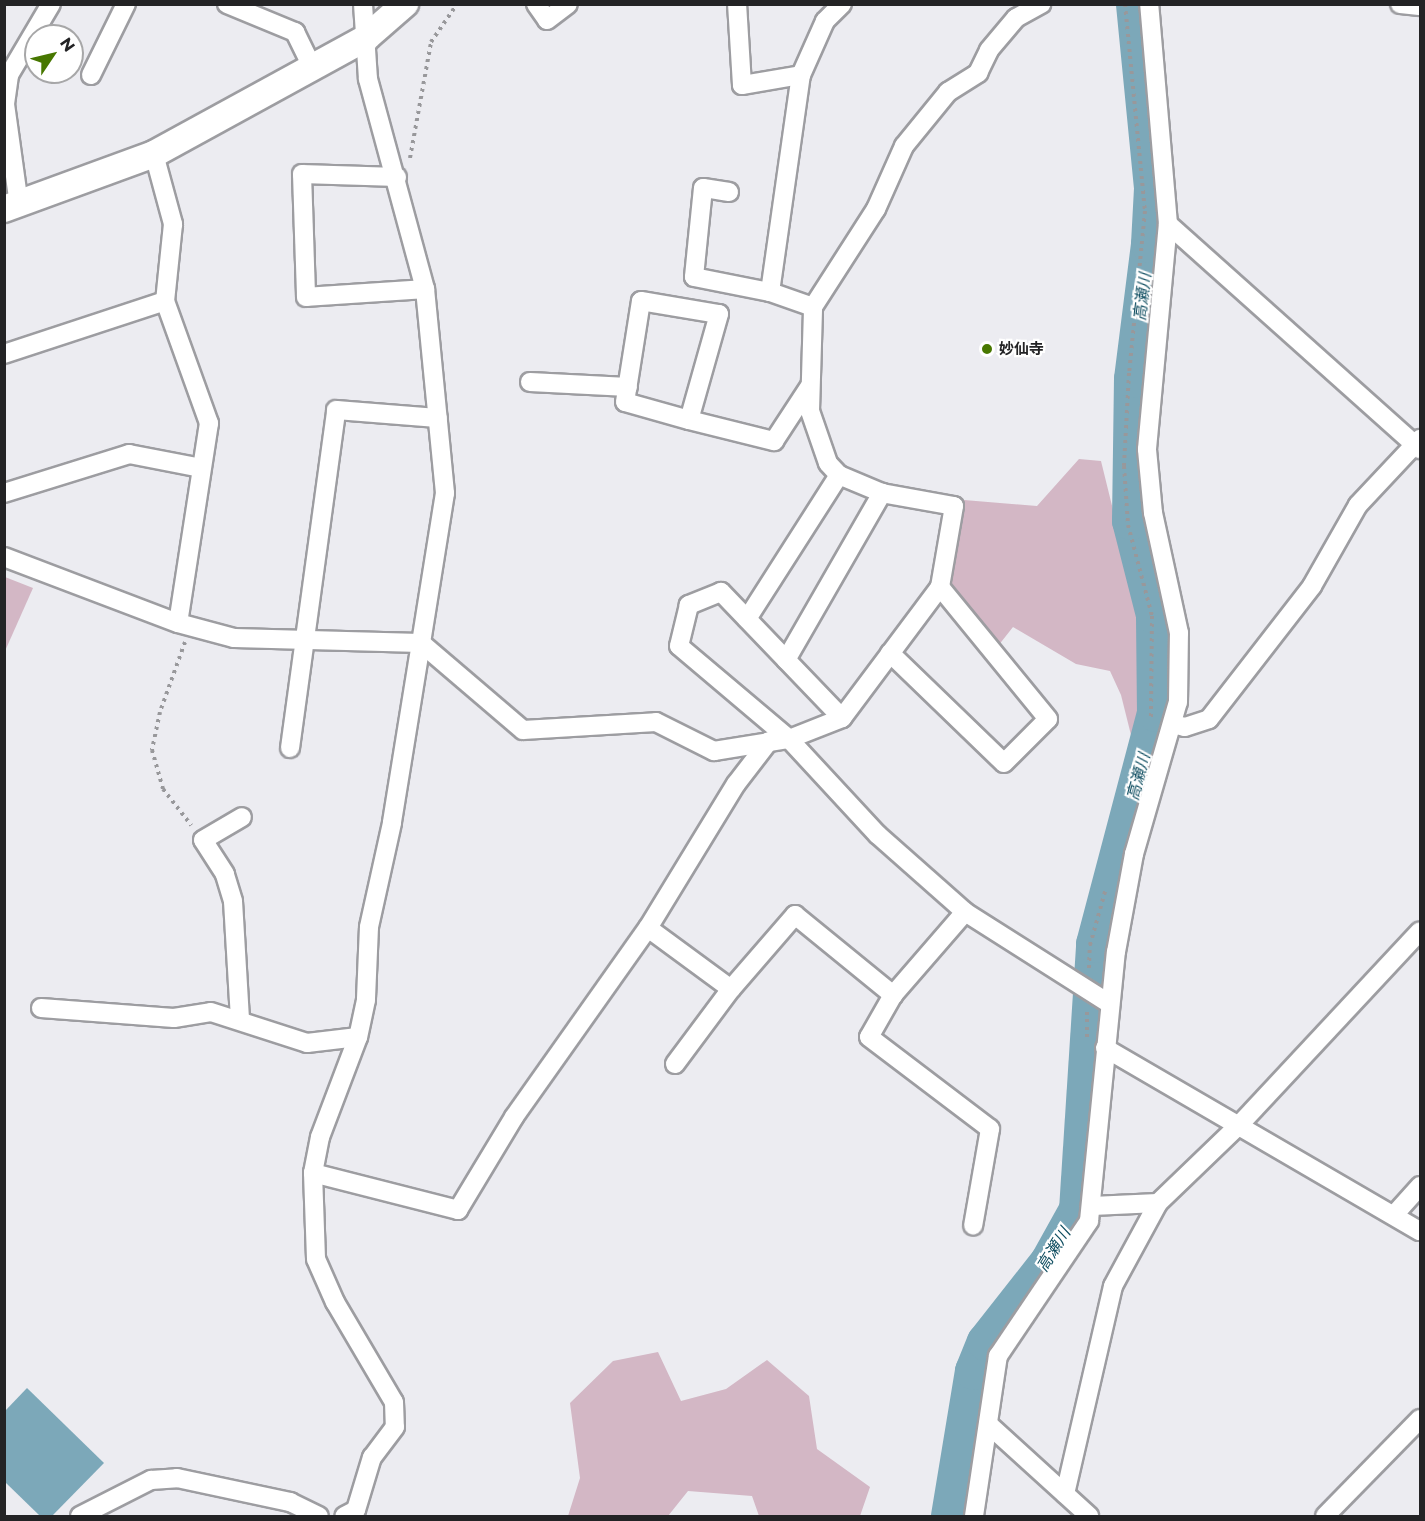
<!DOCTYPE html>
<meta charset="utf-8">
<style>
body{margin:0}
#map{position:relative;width:1425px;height:1521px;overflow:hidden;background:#ececf1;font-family:Montserrat,"Noto Sans JP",sans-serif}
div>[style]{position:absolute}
.green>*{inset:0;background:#d3b7c5}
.water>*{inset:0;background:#7ca8b9}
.river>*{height:38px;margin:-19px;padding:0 19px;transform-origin:19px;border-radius:19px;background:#7ca8b9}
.path>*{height:4px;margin-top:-2px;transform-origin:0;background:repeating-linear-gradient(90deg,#98989b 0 3px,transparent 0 7.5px)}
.roads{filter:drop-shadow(2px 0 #9d9da1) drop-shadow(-2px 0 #9d9da1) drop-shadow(0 2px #9d9da1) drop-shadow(0 -2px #9d9da1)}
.street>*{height:18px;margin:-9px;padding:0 9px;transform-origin:9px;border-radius:9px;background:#fff}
.secondary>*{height:26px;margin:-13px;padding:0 13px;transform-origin:13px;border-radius:13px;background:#fff}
.dots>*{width:16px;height:16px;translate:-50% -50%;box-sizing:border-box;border:3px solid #fff;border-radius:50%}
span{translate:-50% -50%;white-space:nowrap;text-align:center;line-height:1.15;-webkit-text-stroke:4.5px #fff;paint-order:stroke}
.poi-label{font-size:15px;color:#232325;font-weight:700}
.left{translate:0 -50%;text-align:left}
.water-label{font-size:16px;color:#0d4c5f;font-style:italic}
.frame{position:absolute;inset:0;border:6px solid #232325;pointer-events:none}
.north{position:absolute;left:24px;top:24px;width:60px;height:60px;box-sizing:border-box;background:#fff;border:2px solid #a7a7a8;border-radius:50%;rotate:55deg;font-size:16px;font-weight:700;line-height:24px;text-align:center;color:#232325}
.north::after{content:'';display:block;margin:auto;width:21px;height:27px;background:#477700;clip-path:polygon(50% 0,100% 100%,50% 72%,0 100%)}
</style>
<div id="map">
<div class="green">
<div style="clip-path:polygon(1079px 459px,1101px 461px,1117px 526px,1128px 525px,1152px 616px,1153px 712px,1148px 738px,1132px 739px,1121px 695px,1110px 671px,1076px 664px,1013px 627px,998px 646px,948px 583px,964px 500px,1037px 506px)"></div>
<div style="clip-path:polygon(5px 577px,33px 588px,5px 651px)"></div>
<div style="clip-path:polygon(658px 1352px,681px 1401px,726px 1389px,767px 1360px,809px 1396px,817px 1449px,870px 1487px,860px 1516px,759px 1516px,752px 1496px,688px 1491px,668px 1516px,568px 1516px,580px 1478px,570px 1403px,613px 1361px)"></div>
</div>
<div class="water">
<div style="clip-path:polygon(27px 1388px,104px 1463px,52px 1516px,40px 1516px,5px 1482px,5px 1411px)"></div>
</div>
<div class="river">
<div style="left:950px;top:1516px;width:147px;rotate:-80.6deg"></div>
<div style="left:974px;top:1371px;width:31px;rotate:-68deg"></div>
<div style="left:986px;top:1342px;width:102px;rotate:-51.8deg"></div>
<div style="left:1049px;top:1262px;width:60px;rotate:-60.9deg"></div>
<div style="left:1078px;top:1210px;width:267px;rotate:-86.3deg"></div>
<div style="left:1095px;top:944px;width:239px;rotate:-75.2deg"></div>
<div style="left:1156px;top:713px;width:98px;rotate:-90.6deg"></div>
<div style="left:1155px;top:615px;width:97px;rotate:-104.3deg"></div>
<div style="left:1131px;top:521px;width:142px;rotate:-89.2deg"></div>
<div style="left:1133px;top:379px;width:136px;rotate:-82.8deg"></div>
<div style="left:1150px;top:244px;width:56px;rotate:-86.9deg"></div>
<div style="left:1153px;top:188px;width:185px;rotate:-95.6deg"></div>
</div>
<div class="path">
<div style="left:1125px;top:4px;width:208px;rotate:84.5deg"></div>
<div style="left:1145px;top:211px;width:163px;rotate:95.6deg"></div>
<div style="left:1129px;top:373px;width:93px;rotate:93.1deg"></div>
<div style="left:1124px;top:466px;width:59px;rotate:86.1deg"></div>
<div style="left:1128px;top:525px;width:94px;rotate:75.2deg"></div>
<div style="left:1152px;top:616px;width:103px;rotate:90.6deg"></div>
<div style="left:410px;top:158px;width:118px;rotate:-79.7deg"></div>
<div style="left:431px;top:42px;width:46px;rotate:-55.6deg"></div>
<div style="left:185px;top:642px;width:74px;rotate:109.7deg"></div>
<div style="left:160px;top:712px;width:39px;rotate:102deg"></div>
<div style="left:152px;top:750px;width:41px;rotate:74.2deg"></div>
<div style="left:163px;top:789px;width:46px;rotate:52.1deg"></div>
<div style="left:1089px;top:968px;width:23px;rotate:-88deg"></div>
<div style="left:1090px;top:945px;width:59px;rotate:-74.3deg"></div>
<div style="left:1087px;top:1012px;width:30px;rotate:90deg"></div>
</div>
<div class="roads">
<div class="street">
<div style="left:227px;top:4px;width:74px;rotate:22.4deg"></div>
<div style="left:295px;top:32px;width:39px;rotate:64deg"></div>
<div style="left:363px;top:4px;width:75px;rotate:86.2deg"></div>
<div style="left:368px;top:79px;width:218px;rotate:74.8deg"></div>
<div style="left:425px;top:289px;width:205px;rotate:84.4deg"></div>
<div style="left:445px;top:493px;width:152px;rotate:99.1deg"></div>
<div style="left:421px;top:643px;width:134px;rotate:40.5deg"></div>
<div style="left:523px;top:730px;width:133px;rotate:-3.4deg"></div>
<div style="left:656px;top:722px;width:65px;rotate:26.6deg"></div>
<div style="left:714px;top:751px;width:76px;rotate:-9.1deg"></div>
<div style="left:789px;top:739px;width:57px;rotate:-21.6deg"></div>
<div style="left:842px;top:718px;width:164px;rotate:-53.2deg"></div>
<div style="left:940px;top:587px;width:82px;rotate:-80.2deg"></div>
<div style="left:954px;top:506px;width:73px;rotate:-169.8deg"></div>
<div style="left:882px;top:493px;width:47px;rotate:-157.3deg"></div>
<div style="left:839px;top:475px;width:16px;rotate:-133deg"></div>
<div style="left:828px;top:463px;width:55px;rotate:-109.1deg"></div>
<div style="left:810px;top:411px;width:104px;rotate:-88.3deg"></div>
<div style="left:813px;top:307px;width:46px;rotate:-160.8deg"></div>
<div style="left:770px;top:292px;width:219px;rotate:-81.9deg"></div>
<div style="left:801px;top:75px;width:60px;rotate:170.4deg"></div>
<div style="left:742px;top:85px;width:81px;rotate:-93.5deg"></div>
<div style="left:536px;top:4px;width:19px;rotate:55deg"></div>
<div style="left:547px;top:20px;width:26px;rotate:-37deg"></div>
<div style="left:1400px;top:4px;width:20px;rotate:6deg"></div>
<div style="left:91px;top:75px;width:79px;rotate:-63.8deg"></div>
<div style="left:801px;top:75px;width:59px;rotate:-66deg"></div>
<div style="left:825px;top:21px;width:24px;rotate:-45deg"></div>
<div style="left:154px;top:154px;width:73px;rotate:74.8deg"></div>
<div style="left:173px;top:224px;width:77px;rotate:95.9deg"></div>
<div style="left:165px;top:301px;width:130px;rotate:70.2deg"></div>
<div style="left:209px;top:423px;width:202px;rotate:98.8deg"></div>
<div style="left:397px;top:177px;width:95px;rotate:-178.2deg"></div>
<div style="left:302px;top:174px;width:123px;rotate:88.1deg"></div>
<div style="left:306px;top:297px;width:119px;rotate:-3.8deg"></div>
<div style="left:729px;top:192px;width:26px;rotate:-171deg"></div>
<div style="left:703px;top:188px;width:89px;rotate:95.8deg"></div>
<div style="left:694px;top:277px;width:77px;rotate:11.2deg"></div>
<div style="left:19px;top:205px;width:102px;rotate:-97.9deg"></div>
<div style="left:5px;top:104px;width:29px;rotate:-82deg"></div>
<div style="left:9px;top:75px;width:82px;rotate:-59.4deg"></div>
<div style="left:1168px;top:224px;width:338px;rotate:41.8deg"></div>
<div style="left:813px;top:307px;width:117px;rotate:-57.3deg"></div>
<div style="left:876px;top:209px;width:69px;rotate:-66deg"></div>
<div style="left:904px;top:146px;width:70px;rotate:-50.8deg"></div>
<div style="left:948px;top:92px;width:36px;rotate:-32deg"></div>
<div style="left:978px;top:73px;width:25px;rotate:-64deg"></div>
<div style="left:989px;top:50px;width:42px;rotate:-49.8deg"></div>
<div style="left:1016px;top:18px;width:29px;rotate:-29deg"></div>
<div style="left:4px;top:354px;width:169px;rotate:-18.2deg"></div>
<div style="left:530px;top:382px;width:98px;rotate:2.9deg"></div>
<div style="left:689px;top:420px;width:66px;rotate:-164.3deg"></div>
<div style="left:625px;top:402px;width:102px;rotate:-81deg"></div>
<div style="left:641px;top:301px;width:79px;rotate:9.5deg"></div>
<div style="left:719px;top:314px;width:110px;rotate:105.8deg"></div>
<div style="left:689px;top:420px;width:88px;rotate:13.9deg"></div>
<div style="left:774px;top:441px;width:66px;rotate:-56.8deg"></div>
<div style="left:4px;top:493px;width:131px;rotate:-17.3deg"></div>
<div style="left:129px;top:454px;width:73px;rotate:11deg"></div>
<div style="left:4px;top:557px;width:186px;rotate:20.8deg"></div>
<div style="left:178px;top:623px;width:58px;rotate:15deg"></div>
<div style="left:234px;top:638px;width:187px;rotate:1.5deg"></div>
<div style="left:421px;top:643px;width:182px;rotate:99.2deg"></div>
<div style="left:392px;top:823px;width:107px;rotate:102.5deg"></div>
<div style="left:369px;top:927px;width:73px;rotate:92.4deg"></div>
<div style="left:366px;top:1000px;width:38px;rotate:102deg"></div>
<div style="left:358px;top:1037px;width:107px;rotate:110.8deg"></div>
<div style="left:320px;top:1137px;width:37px;rotate:101deg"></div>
<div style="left:313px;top:1173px;width:86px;rotate:88deg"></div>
<div style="left:316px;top:1259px;width:47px;rotate:66.2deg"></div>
<div style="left:335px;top:1302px;width:116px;rotate:59.5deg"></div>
<div style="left:394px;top:1402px;width:25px;rotate:88deg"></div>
<div style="left:395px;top:1427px;width:38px;rotate:127deg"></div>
<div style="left:372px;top:1457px;width:55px;rotate:106.8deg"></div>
<div style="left:356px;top:1510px;width:13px;rotate:153deg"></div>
<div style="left:747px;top:619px;width:171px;rotate:-57.4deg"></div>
<div style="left:890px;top:653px;width:158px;rotate:44deg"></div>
<div style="left:1004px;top:763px;width:62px;rotate:-45deg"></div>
<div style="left:1048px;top:719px;width:171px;rotate:-129.3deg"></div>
<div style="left:786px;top:660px;width:193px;rotate:-60.1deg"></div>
<div style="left:842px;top:718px;width:175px;rotate:-133.8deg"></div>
<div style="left:721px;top:592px;width:35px;rotate:158deg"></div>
<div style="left:689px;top:605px;width:42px;rotate:103.7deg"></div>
<div style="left:679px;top:646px;width:144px;rotate:40.2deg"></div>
<div style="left:789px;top:739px;width:131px;rotate:47.2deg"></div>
<div style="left:878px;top:835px;width:116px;rotate:41.5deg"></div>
<div style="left:965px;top:912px;width:172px;rotate:32.4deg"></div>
<div style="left:1173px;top:724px;width:12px;rotate:14deg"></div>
<div style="left:1185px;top:727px;width:25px;rotate:-18deg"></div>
<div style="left:1209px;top:719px;width:168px;rotate:-52.2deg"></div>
<div style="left:1312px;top:586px;width:93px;rotate:-60.4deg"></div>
<div style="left:1358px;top:505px;width:91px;rotate:-46.8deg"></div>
<div style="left:290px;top:748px;width:341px;rotate:-82.2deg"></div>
<div style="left:336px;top:410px;width:102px;rotate:4.5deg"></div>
<div style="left:965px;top:912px;width:110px;rotate:130.9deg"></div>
<div style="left:893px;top:995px;width:48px;rotate:119.7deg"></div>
<div style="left:869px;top:1037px;width:152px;rotate:37.2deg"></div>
<div style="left:990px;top:1129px;width:98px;rotate:99.9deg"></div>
<div style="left:648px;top:928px;width:103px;rotate:36.3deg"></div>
<div style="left:41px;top:1008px;width:133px;rotate:4.3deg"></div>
<div style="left:174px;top:1018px;width:37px;rotate:-9deg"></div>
<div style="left:211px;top:1012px;width:101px;rotate:17.9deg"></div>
<div style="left:307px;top:1043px;width:51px;rotate:-6.7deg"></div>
<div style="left:240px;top:1019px;width:118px;rotate:-93.4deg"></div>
<div style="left:233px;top:901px;width:28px;rotate:-107deg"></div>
<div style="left:225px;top:874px;width:40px;rotate:-122.9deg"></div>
<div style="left:203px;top:840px;width:45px;rotate:-30.5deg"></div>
<div style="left:1105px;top:1048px;width:364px;rotate:30.2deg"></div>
<div style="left:675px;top:1064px;width:94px;rotate:-53.3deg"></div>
<div style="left:731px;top:989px;width:98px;rotate:-49.1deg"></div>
<div style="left:795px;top:915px;width:127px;rotate:39.2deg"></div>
<div style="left:313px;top:1173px;width:150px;rotate:14.3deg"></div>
<div style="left:458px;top:1210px;width:109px;rotate:-58.9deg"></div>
<div style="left:514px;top:1117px;width:232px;rotate:-54.7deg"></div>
<div style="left:648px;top:928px;width:169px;rotate:-58.6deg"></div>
<div style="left:736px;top:784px;width:54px;rotate:-52.5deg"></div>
<div style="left:1092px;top:1206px;width:66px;rotate:-2.6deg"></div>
<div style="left:1394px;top:1215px;width:39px;rotate:-48deg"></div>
<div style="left:988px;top:1424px;width:137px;rotate:42.3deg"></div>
<div style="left:1065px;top:1494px;width:213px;rotate:-77deg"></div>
<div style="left:1113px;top:1286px;width:94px;rotate:-61.5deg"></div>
<div style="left:1158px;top:1203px;width:115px;rotate:-43.9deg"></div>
<div style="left:1241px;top:1123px;width:262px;rotate:-47deg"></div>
<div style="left:80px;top:1516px;width:80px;rotate:-26.9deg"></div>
<div style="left:151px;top:1480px;width:26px;rotate:-4deg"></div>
<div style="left:177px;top:1478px;width:116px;rotate:12deg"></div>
<div style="left:290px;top:1502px;width:32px;rotate:26deg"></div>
<div style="left:974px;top:1516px;width:162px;rotate:-81.5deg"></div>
<div style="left:998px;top:1356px;width:163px;rotate:-56deg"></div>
<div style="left:1089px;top:1221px;width:270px;rotate:-84.3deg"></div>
<div style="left:1116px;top:952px;width:100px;rotate:-79.6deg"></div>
<div style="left:1134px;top:854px;width:158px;rotate:-73.9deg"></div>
<div style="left:1178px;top:702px;width:69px;rotate:-89.2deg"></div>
<div style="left:1179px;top:633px;width:123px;rotate:-102.2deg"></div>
<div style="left:1153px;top:513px;width:64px;rotate:-95.4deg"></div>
<div style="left:1147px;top:449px;width:226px;rotate:-84.7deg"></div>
<div style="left:1168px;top:224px;width:221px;rotate:-94.9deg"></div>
<div style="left:1325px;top:1516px;width:136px;rotate:-45.6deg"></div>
</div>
<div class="secondary">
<div style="left:4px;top:209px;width:160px;rotate:-20.1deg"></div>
<div style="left:154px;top:154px;width:242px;rotate:-28.7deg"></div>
<div style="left:366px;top:38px;width:52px;rotate:-41.1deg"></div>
</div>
</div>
<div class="dots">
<div style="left:987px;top:349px;background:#477700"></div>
</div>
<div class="poi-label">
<span class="left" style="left:999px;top:349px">妙仙寺</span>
</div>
<div class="water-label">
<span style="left:1143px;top:297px;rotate:-83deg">高瀬川</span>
<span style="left:1139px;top:777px;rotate:-75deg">高瀬川</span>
<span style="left:1054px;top:1250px;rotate:-58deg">高瀬川</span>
</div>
<div class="frame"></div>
<div class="north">N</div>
</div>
